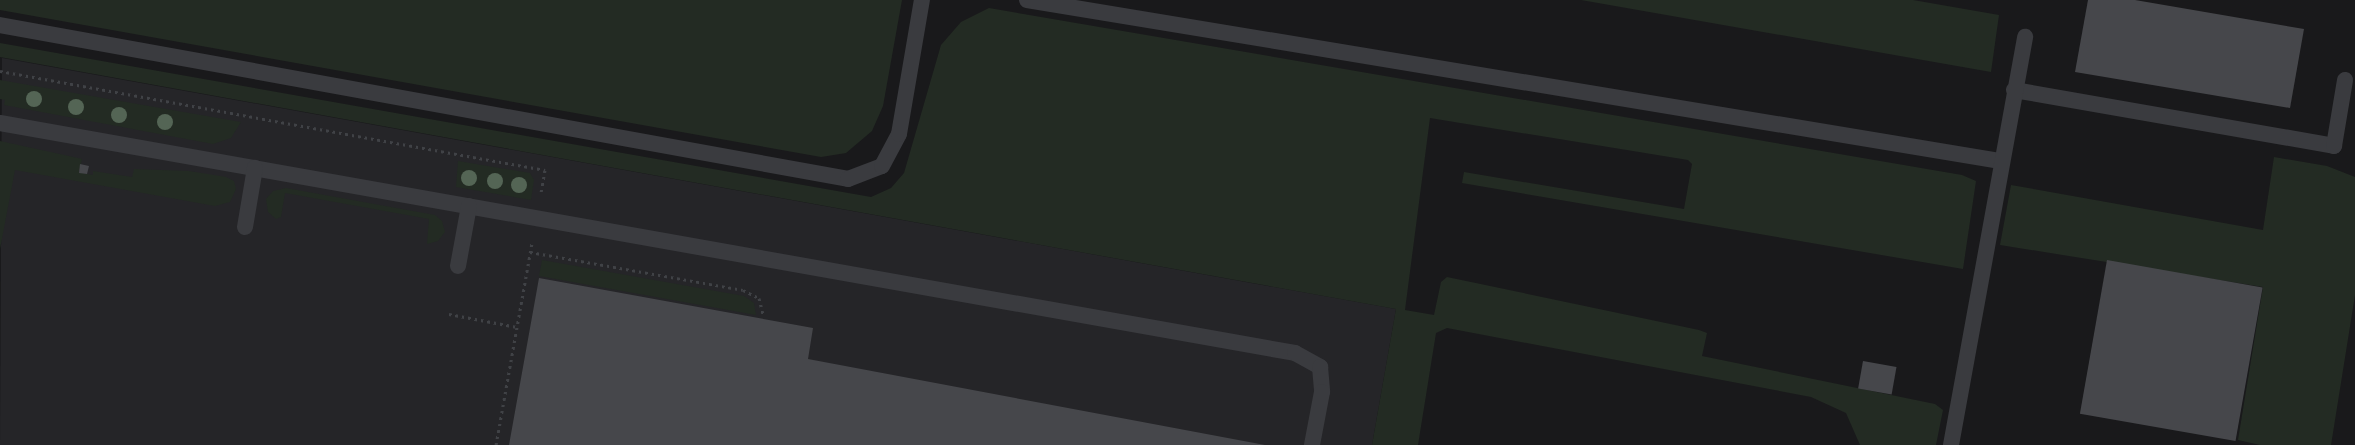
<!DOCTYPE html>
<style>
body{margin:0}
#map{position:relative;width:2355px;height:445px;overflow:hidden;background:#19191b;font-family:"DM Sans",sans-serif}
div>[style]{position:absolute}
.built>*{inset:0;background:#252528}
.green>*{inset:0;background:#232b23}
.building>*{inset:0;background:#46474b;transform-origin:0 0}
.path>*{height:3px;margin-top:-1.5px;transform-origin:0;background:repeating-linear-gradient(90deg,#404246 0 2.5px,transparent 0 6.5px)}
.lane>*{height:16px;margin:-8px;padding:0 8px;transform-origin:8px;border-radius:8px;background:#3a3b3f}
.trees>*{width:16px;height:16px;margin:-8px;border-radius:50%;background:#546555}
span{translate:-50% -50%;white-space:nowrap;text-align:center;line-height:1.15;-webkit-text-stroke:4px #141416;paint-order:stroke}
</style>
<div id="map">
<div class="built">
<div style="clip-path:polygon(2px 58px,1396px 309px,1372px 445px,0 445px)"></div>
</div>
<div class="green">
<div style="clip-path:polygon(0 0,902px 0,883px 106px,872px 131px,846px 153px,821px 157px,0 10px)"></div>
<div style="clip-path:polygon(1581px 0,1913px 0,1999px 15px,1991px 72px)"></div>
<div style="clip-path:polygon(989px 8px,1962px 175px,1976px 181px,1963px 269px,1462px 183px,1464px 172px,1684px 209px,1692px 164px,1688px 160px,1430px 118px,1405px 310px,1434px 315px,1441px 282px,1447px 277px,1699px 330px,1707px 333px,1702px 356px,1935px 404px,1943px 410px,1936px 445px,1860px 445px,1846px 413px,1811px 397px,1447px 328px,1436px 333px,1418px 445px,1372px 445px,1396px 309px,0 57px,0 43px,871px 197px,891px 188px,904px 173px,941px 45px,961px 22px)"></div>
<div style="clip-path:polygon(0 80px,143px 105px,241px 122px,231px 138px,213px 144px,4px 105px,5px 100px,0 99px)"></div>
<div style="clip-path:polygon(0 141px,78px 158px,82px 159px,79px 172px,87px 174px,93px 175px,93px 171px,132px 177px,134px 169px,189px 171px,226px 177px,234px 181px,236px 189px,230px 202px,215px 206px,15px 170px,0 249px)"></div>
<div style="clip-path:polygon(2274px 157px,2327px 166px,2355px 177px,2355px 295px,2331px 445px,2260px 445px,2238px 440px,2263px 287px,2000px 245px,2011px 185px,2263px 230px)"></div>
<div style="clip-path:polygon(458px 161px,530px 173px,534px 180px,531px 200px,456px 187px)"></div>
<div style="clip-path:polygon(286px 188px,435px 215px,442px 221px,445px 232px,438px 241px,427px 244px,429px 219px,285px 193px,281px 217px,276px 219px,268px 212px,266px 199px,273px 191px)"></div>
<div style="clip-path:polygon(542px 260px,744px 296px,754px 303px,756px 315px,539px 276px)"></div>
</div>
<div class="building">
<div style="clip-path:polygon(2088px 0,2135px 0,2304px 29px,2290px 108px,2075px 72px)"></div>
<div style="clip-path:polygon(80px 164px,89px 166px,87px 174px,79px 173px)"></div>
<div style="left:2107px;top:260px;width:158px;height:156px;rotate:10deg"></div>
<div style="clip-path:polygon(539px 278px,813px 328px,808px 359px,1265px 445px,509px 445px)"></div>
<div style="left:1863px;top:361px;width:34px;height:28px;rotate:10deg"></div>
</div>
<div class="path">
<div style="left:0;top:71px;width:554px;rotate:10.3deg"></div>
<div style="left:545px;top:170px;width:23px;rotate:100deg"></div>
<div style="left:530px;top:252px;width:216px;rotate:10.1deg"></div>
<div style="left:743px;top:290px;width:18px;rotate:27deg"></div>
<div style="left:759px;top:298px;width:16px;rotate:76deg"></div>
<div style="left:449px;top:314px;width:69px;rotate:10.8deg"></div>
<div style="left:496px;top:445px;width:205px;rotate:-79.9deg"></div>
</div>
<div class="lane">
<div style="left:1027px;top:0;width:987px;rotate:9.39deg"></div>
<div style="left:0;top:25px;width:862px;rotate:10.29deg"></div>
<div style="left:848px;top:179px;width:36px;rotate:-21deg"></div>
<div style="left:882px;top:166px;width:36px;rotate:-62deg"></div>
<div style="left:899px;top:134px;width:136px;rotate:-80.3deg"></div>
<div style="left:2014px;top:90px;width:325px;rotate:9.9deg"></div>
<div style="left:2334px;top:146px;width:67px;rotate:-80.5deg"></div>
<div style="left:0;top:123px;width:1315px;rotate:10.07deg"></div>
<div style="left:1295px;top:353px;width:29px;rotate:29deg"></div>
<div style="left:1320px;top:367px;width:25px;rotate:85deg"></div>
<div style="left:1322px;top:392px;width:54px;rotate:100.7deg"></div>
<div style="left:245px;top:227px;width:60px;rotate:-80.4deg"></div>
<div style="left:458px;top:266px;width:61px;rotate:-79.6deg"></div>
<div style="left:1951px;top:445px;width:415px;rotate:-79.7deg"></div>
</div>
<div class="trees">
<div style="left:34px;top:99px"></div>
<div style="left:76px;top:107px"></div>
<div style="left:119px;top:115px"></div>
<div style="left:165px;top:122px"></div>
<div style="left:469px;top:178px"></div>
<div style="left:495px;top:181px"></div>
<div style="left:519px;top:185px"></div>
</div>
</div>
